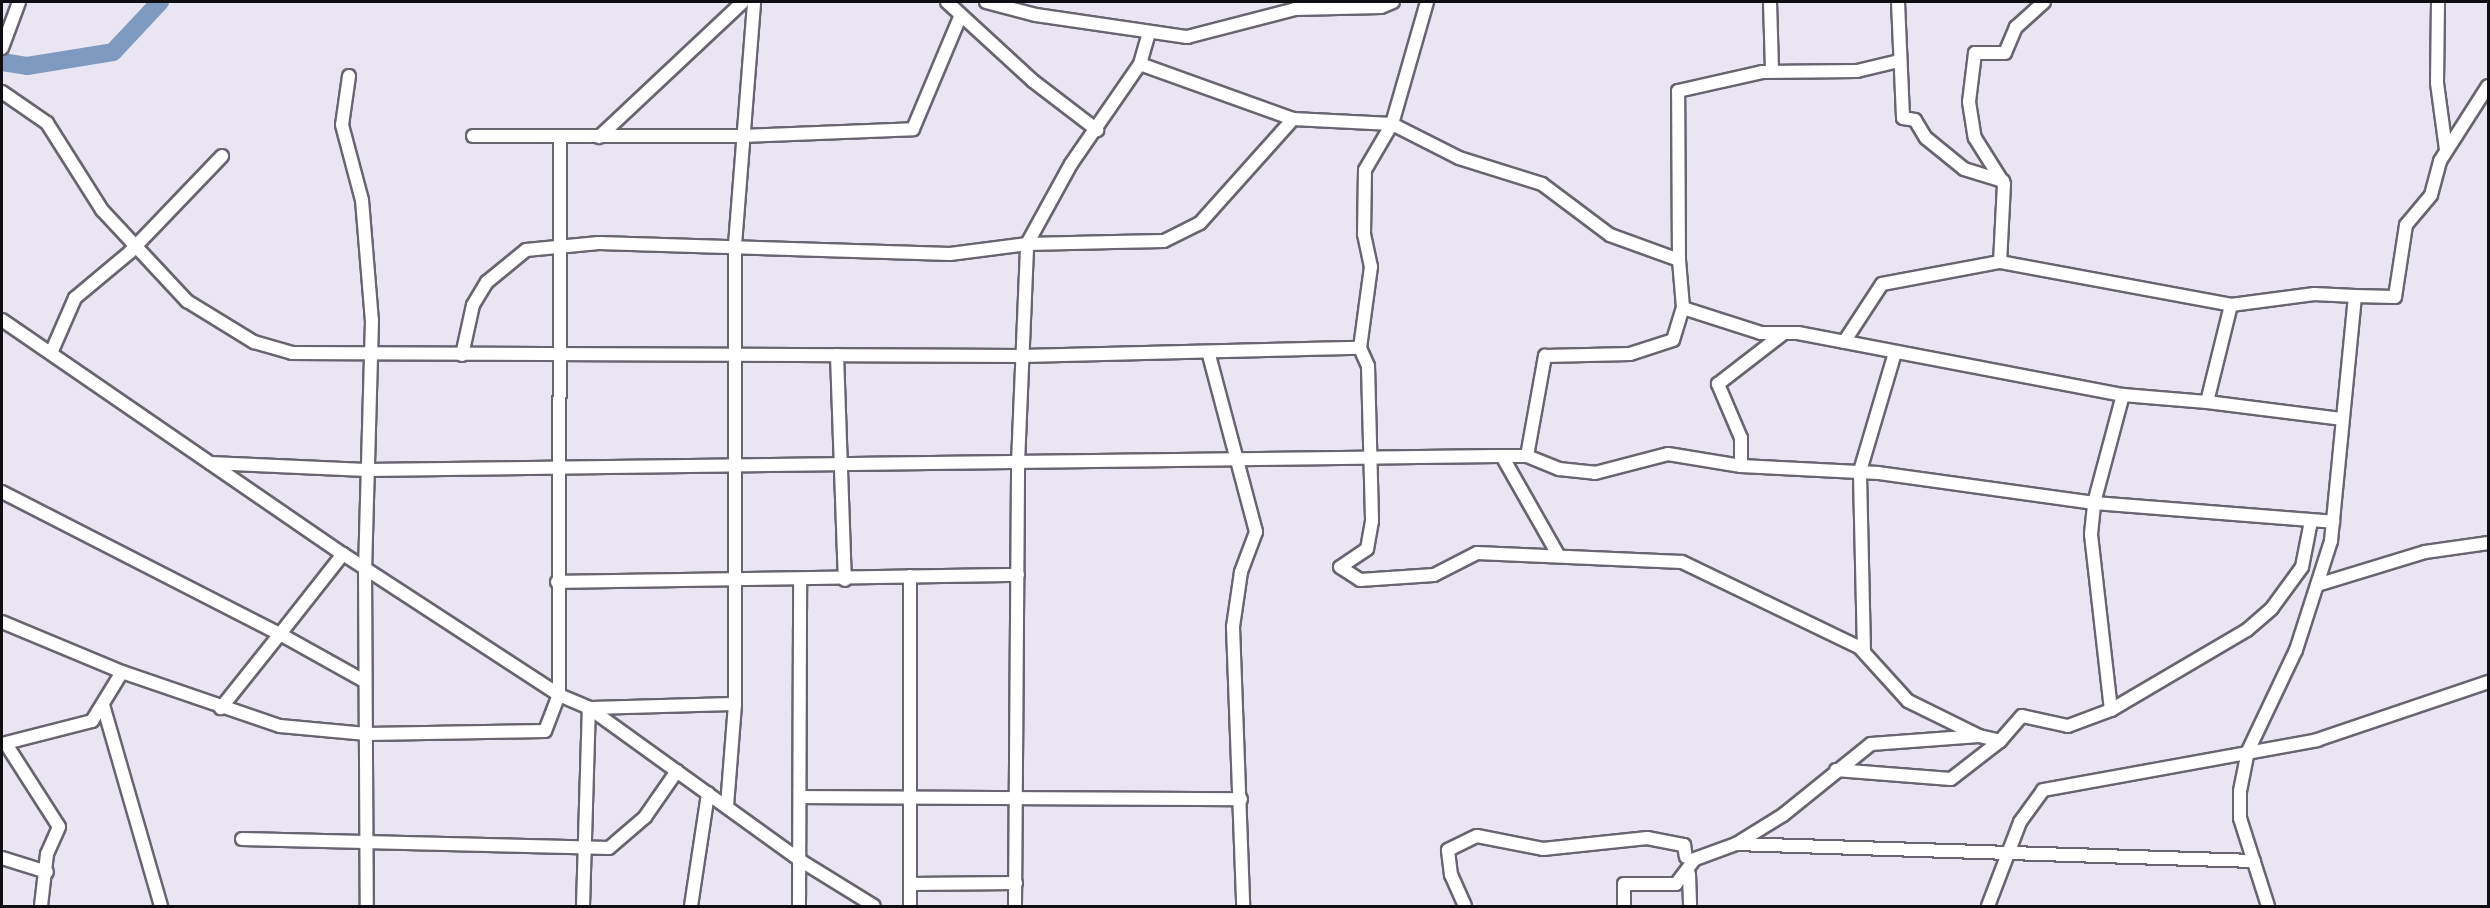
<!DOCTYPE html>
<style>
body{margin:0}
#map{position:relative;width:2490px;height:908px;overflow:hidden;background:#e9e5f2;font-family:Ubuntu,sans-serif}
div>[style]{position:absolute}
.river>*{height:18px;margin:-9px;padding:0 9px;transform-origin:9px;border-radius:9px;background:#7f9ac0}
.roads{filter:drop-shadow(2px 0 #686570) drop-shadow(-2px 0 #686570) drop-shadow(0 2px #686570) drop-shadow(0 -2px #686570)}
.minor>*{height:12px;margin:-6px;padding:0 6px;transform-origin:6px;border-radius:6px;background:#fff}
span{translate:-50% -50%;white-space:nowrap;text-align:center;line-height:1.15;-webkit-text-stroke:5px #f5f2fd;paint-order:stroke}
.frame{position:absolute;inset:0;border:3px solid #0f0e12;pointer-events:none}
</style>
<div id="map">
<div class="river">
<div style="left:2px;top:62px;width:25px;rotate:9deg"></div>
<div style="left:27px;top:66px;width:87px;rotate:-9.2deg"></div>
<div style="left:113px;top:52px;width:69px;rotate:-46.8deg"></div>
</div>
<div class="roads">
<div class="minor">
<div style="left:947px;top:2px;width:117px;rotate:42.6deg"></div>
<div style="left:1033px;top:81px;width:81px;rotate:37.4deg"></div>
<div style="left:986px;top:2px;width:52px;rotate:14.6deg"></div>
<div style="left:1036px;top:15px;width:153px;rotate:8.3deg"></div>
<div style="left:1187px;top:37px;width:112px;rotate:-14.5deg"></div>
<div style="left:1295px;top:9px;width:86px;rotate:-1.3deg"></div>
<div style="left:1381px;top:7px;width:13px;rotate:-23deg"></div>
<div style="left:1770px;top:2px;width:69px;rotate:88.3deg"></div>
<div style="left:1898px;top:2px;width:116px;rotate:87.5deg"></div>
<div style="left:1903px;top:118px;width:12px;rotate:9deg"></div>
<div style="left:1915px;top:120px;width:21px;rotate:59deg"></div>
<div style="left:1926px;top:138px;width:49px;rotate:39.2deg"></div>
<div style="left:1964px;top:169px;width:41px;rotate:17.1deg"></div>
<div style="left:2044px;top:2px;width:38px;rotate:138deg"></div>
<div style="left:2016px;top:27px;width:28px;rotate:113deg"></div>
<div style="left:2005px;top:53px;width:30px;rotate:180deg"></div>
<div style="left:1975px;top:53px;width:49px;rotate:97deg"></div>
<div style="left:1969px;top:102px;width:36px;rotate:81deg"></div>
<div style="left:1975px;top:138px;width:54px;rotate:57.8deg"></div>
<div style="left:2004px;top:184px;width:78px;rotate:92.9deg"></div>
<div style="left:2000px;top:262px;width:235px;rotate:10.5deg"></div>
<div style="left:2438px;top:2px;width:81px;rotate:90.7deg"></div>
<div style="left:2437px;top:83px;width:68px;rotate:82.3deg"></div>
<div style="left:2px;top:48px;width:49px;rotate:-69.7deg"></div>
<div style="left:1140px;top:64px;width:163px;rotate:19.8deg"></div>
<div style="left:1293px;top:119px;width:99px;rotate:2.9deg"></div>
<div style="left:1392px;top:124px;width:75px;rotate:26.9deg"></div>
<div style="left:1459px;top:158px;width:87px;rotate:17.4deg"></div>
<div style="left:1542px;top:184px;width:85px;rotate:36.9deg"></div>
<div style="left:1610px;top:235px;width:73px;rotate:19.9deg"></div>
<div style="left:1679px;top:260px;width:48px;rotate:85.2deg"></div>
<div style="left:1683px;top:308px;width:82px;rotate:17.8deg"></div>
<div style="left:1761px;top:333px;width:37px"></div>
<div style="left:1798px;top:333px;width:331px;rotate:10.8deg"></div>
<div style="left:2123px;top:395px;width:84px;rotate:4.8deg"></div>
<div style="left:2207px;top:402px;width:100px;rotate:-76.1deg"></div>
<div style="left:2231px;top:305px;width:84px;rotate:-7.5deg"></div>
<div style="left:2314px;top:294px;width:41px;rotate:2.8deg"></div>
<div style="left:349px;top:76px;width:49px;rotate:98.1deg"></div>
<div style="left:342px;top:125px;width:78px;rotate:75.1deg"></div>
<div style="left:362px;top:200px;width:121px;rotate:85.3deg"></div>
<div style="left:372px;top:321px;width:247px;rotate:91.6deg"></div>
<div style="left:365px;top:568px;width:338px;rotate:89.7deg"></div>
<div style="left:2px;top:92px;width:55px;rotate:34.6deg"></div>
<div style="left:47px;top:123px;width:103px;rotate:57.7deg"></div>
<div style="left:102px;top:210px;width:125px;rotate:47deg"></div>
<div style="left:187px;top:301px;width:79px;rotate:31.5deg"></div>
<div style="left:254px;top:342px;width:40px;rotate:16deg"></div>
<div style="left:292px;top:353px;width:730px;rotate:0.24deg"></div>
<div style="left:1022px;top:356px;width:338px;rotate:-1.4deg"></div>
<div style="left:1360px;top:348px;width:20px;rotate:66deg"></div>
<div style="left:1368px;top:366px;width:155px;rotate:88.5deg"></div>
<div style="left:1372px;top:521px;width:28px;rotate:100deg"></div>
<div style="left:1367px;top:549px;width:32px;rotate:146deg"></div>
<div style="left:1340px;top:567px;width:24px;rotate:33deg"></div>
<div style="left:1360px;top:580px;width:74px;rotate:-3.9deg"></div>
<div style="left:1434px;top:575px;width:48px;rotate:-27.1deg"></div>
<div style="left:1477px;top:553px;width:205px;rotate:2.5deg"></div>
<div style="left:1682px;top:562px;width:196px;rotate:25.7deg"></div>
<div style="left:1859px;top:647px;width:73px;rotate:47.8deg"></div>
<div style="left:1908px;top:701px;width:79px;rotate:26.2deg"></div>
<div style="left:473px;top:136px;width:269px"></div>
<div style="left:742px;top:136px;width:171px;rotate:-2.3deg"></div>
<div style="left:913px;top:129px;width:121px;rotate:-67.2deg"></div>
<div style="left:599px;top:137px;width:197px;rotate:-43.2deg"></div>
<div style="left:1679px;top:260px;width:169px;rotate:-90.3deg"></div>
<div style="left:1678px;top:91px;width:86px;rotate:-12.7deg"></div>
<div style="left:1762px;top:72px;width:95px;rotate:-0.6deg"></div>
<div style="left:1857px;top:71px;width:43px;rotate:-13.4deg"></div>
<div style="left:2px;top:320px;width:414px;rotate:34.5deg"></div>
<div style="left:343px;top:554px;width:258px;rotate:33.1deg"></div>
<div style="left:559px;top:695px;width:33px;rotate:23deg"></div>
<div style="left:589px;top:708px;width:258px;rotate:35.8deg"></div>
<div style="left:798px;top:859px;width:89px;rotate:31.7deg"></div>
<div style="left:1844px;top:342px;width:69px;rotate:-56.8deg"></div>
<div style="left:1882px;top:284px;width:120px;rotate:-10.6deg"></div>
<div style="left:1360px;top:348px;width:82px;rotate:-82.3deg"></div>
<div style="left:1371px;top:267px;width:34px;rotate:-102deg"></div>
<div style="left:1364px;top:234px;width:64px;rotate:-89.1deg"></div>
<div style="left:1365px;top:170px;width:53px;rotate:-59.6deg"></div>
<div style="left:1392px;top:124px;width:127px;rotate:-74deg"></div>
<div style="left:51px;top:353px;width:60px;rotate:-66.4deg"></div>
<div style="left:75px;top:298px;width:72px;rotate:-39.9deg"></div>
<div style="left:130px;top:252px;width:133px;rotate:-46.2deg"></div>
<div style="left:462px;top:355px;width:51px;rotate:-77.6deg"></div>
<div style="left:473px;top:305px;width:27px;rotate:-59deg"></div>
<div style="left:487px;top:282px;width:50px;rotate:-39.4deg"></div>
<div style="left:526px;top:250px;width:73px;rotate:-5.5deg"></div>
<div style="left:599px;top:243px;width:351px;rotate:1.8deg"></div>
<div style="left:950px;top:254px;width:78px;rotate:-7.4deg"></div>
<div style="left:1027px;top:244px;width:137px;rotate:-1.3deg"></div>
<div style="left:1164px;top:241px;width:40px;rotate:-26.6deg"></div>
<div style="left:1200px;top:223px;width:140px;rotate:-48.2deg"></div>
<div style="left:837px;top:355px;width:225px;rotate:88deg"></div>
<div style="left:1209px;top:355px;width:183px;rotate:75.1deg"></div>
<div style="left:1256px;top:532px;width:43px;rotate:110.6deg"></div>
<div style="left:1241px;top:572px;width:56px;rotate:98.3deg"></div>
<div style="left:1233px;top:627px;width:279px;rotate:87.9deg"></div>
<div style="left:2207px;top:402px;width:135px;rotate:7.2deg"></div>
<div style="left:1502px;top:456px;width:112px;rotate:60.4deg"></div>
<div style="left:1527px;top:456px;width:102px;rotate:-79.8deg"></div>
<div style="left:1545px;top:356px;width:85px;rotate:-1.3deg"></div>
<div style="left:1630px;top:354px;width:45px;rotate:-18deg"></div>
<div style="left:1673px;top:340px;width:34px;rotate:-73deg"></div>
<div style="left:210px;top:463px;width:156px;rotate:2.6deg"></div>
<div style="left:366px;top:470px;width:1132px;rotate:-0.71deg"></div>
<div style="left:1498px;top:456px;width:29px"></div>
<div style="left:1527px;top:456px;width:35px;rotate:22deg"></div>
<div style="left:1559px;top:469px;width:36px;rotate:6deg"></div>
<div style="left:1595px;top:473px;width:75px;rotate:-14.6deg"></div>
<div style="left:1668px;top:454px;width:74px;rotate:9.3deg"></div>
<div style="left:1741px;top:466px;width:137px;rotate:2.9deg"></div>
<div style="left:1878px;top:473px;width:218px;rotate:7.9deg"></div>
<div style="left:2094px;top:503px;width:240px;rotate:4.5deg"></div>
<div style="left:1741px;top:466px;width:28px;rotate:-90deg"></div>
<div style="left:1741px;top:438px;width:59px;rotate:-113.1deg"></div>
<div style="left:1718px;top:384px;width:83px;rotate:-37.7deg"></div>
<div style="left:2px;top:492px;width:312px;rotate:27.1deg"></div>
<div style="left:280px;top:634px;width:95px;rotate:128.6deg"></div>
<div style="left:343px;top:554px;width:102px;rotate:128.2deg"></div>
<div style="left:280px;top:634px;width:96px;rotate:29.2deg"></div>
<div style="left:557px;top:582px;width:461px;rotate:-0.9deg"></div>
<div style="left:2317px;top:585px;width:113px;rotate:-17deg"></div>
<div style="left:2425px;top:552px;width:64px;rotate:-8.1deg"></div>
<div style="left:2px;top:622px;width:130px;rotate:22.6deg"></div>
<div style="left:122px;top:672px;width:167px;rotate:18.9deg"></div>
<div style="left:280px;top:726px;width:87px;rotate:5.3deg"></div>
<div style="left:367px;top:734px;width:178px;rotate:-1deg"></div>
<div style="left:545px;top:731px;width:39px;rotate:-69deg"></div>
<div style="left:559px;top:695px;width:557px;rotate:-89.9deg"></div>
<div style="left:1864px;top:651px;width:180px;rotate:-91.3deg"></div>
<div style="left:1860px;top:471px;width:123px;rotate:-73.5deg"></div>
<div style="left:103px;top:705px;width:209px;rotate:73.9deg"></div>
<div style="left:2111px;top:710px;width:177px;rotate:-96.5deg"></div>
<div style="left:2091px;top:534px;width:31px;rotate:-84deg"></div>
<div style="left:2094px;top:503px;width:112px;rotate:-75deg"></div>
<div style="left:2px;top:744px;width:93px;rotate:-14.3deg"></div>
<div style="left:92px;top:721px;width:57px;rotate:-58.5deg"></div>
<div style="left:6px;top:744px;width:98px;rotate:57.4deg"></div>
<div style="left:59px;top:827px;width:30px;rotate:114deg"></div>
<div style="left:47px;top:854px;width:52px;rotate:96.6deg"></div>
<div style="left:1836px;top:770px;width:115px;rotate:4.5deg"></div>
<div style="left:1951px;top:779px;width:62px;rotate:-37.8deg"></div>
<div style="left:2000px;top:741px;width:33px;rotate:-49deg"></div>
<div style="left:2022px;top:716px;width:47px;rotate:12.3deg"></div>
<div style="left:2068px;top:726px;width:46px;rotate:-20.4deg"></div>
<div style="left:2111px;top:710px;width:158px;rotate:-30.5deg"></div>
<div style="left:2247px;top:630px;width:33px;rotate:-41deg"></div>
<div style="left:2272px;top:608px;width:51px;rotate:-53.8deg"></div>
<div style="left:2302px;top:567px;width:47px;rotate:-78.9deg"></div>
<div style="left:800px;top:797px;width:441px;rotate:0.3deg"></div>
<div style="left:727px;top:806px;width:102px;rotate:-85.5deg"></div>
<div style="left:735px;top:704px;width:459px;rotate:-90deg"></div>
<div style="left:735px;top:245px;width:244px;rotate:-85.5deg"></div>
<div style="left:242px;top:839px;width:367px;rotate:1.4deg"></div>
<div style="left:609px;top:848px;width:48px;rotate:-40.7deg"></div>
<div style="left:645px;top:817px;width:56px;rotate:-55.2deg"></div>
<div style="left:1736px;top:844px;width:55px;rotate:-31.7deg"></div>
<div style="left:1783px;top:815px;width:113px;rotate:-38.9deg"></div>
<div style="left:1871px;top:744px;width:108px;rotate:-4.2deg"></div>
<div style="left:1979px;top:736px;width:22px;rotate:13deg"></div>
<div style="left:2px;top:858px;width:47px;rotate:17.3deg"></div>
<div style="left:1689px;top:874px;width:32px;rotate:88deg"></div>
<div style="left:910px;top:884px;width:106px;rotate:-0.5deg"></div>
<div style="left:583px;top:906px;width:198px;rotate:-88.3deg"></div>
<div style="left:589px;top:708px;width:146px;rotate:-1.6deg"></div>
<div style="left:691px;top:906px;width:114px;rotate:-81.4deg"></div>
<div style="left:799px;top:906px;width:327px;rotate:-89.8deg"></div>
<div style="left:910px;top:906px;width:330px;rotate:-90deg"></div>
<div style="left:1015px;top:906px;width:443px;rotate:-89.6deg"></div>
<div style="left:1018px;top:463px;width:219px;rotate:-87.6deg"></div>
<div style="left:1027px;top:244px;width:91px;rotate:-61.2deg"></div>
<div style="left:1071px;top:164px;width:121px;rotate:-55.4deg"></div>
<div style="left:1140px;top:64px;width:33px;rotate:-74deg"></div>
<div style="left:1465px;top:906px;width:34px;rotate:-114deg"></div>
<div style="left:1451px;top:875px;width:25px;rotate:-97deg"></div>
<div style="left:1448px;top:850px;width:32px;rotate:-26deg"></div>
<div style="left:1477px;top:836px;width:67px;rotate:11.1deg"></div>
<div style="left:1543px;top:849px;width:105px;rotate:-6deg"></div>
<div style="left:1647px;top:838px;width:38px;rotate:11deg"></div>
<div style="left:1684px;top:845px;width:12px;rotate:81deg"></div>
<div style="left:1624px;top:906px;width:22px;rotate:-90deg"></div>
<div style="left:1624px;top:884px;width:52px"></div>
<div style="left:1676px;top:884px;width:31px;rotate:-53deg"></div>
<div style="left:1695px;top:859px;width:44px;rotate:-20.1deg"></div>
<div style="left:1736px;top:844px;width:518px;rotate:1.88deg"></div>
<div style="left:1988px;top:906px;width:90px;rotate:-69.1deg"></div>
<div style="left:2020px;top:822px;width:39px;rotate:-54deg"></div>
<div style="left:2043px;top:790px;width:279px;rotate:-10.3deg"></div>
<div style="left:2317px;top:740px;width:181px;rotate:-18.7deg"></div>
<div style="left:2268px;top:906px;width:92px;rotate:-107.7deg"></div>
<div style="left:2240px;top:818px;width:27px;rotate:-90deg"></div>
<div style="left:2240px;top:791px;width:41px;rotate:-78.7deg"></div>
<div style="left:2248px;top:751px;width:112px;rotate:-64.6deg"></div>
<div style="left:2296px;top:650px;width:114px;rotate:-72.2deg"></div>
<div style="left:2331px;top:541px;width:246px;rotate:-84.4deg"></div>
<div style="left:2355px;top:296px;width:40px;rotate:1.4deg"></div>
<div style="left:2395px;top:297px;width:73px;rotate:-81.3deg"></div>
<div style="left:2406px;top:225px;width:39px;rotate:-50deg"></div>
<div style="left:2431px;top:195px;width:35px;rotate:-75deg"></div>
<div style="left:2440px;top:161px;width:89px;rotate:-57.4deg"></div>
</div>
</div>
<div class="frame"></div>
</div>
